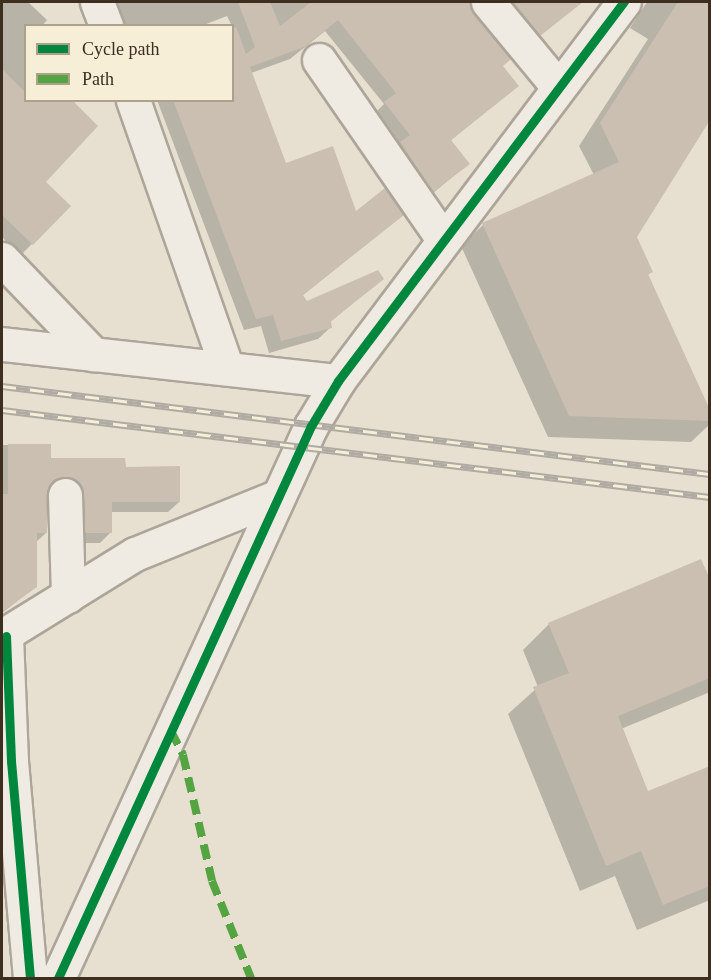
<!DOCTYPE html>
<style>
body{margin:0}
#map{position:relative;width:711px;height:980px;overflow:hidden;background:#e7e0d1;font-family:"Times New Roman",serif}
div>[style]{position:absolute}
.shadow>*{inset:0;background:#0003}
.building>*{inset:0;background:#cbbfb2}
.roads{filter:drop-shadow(2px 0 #ada599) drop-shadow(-2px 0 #ada599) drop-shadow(0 2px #ada599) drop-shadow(0 -2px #ada599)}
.minor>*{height:33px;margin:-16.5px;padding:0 16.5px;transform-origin:16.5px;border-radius:16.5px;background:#efebe3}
.rail>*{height:7px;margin-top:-3.5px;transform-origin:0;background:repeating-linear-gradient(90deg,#f7eed8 0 14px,#afaaa2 0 28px);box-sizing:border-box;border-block:2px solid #afaaa2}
.quiet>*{height:8px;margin-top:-4px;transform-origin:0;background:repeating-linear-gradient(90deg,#54a441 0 15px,transparent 0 23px)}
.cycleway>*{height:9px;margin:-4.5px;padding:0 4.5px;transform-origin:4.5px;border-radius:4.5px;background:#00873e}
span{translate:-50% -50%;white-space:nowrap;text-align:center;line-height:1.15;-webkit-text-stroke:4.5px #f7eed8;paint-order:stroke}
.frame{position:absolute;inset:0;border:3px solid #3d2e20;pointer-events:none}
.legend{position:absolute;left:24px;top:24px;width:210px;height:78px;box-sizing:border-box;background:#f7eed8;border:2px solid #ada18e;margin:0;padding:8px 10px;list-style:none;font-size:18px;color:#3d2e20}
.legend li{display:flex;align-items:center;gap:12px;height:30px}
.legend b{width:30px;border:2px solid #ada18e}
</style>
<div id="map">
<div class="shadow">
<div style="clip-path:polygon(2px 2px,28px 2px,47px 20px,42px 26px,26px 26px,26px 100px,43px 182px,69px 206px,20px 256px,2px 237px)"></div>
<div style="clip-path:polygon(115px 2px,469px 2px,468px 6px,509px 59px,502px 66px,517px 86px,450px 141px,468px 164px,421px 203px,373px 115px,384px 104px,325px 31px,290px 59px,251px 73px,285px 165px,355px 214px,402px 215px,302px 296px,306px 303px,382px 279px,329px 323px,331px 327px,318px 339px,269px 353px,261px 326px,244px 330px,157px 100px,232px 100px,232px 26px,227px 16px,201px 26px,123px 26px)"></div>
<div style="clip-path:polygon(490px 2px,549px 2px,561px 17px,527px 47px)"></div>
<div style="clip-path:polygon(647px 2px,710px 2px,710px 119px,636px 237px,651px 272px,647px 276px,710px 414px,710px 424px,691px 442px,548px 437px,461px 246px,483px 225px,594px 175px,579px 146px,648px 39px,630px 28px)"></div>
<div style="clip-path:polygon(2px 445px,49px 445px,49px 460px,124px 468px,179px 502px,168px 512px,111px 512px,111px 532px,100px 543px,75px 543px,62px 488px,48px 489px,46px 533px,35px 543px,35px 587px,2px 613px)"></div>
<div style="clip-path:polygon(710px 583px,710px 692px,621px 729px,648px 793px,710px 768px,710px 900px,637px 930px,615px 876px,580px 891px,508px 714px,538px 687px,523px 650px,549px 624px)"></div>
</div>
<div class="building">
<div style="clip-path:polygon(238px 2px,270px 2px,280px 26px,311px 2px,470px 2px,474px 14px,511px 59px,503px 66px,519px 86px,451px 140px,470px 164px,433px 192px,400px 142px,410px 135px,384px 102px,396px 93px,338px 20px,304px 47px,250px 67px,286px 163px,333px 146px,356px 211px,385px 188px,404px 215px,303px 295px,307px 301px,378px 270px,384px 279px,331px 321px,332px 328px,281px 341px,273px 315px,256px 319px,173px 100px,232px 100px,232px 28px,236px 27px,246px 54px,255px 47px)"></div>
<div style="clip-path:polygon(512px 2px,583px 2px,540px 36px)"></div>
<div style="clip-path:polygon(678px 2px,710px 2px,710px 120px,637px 237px,653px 272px,648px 274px,710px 410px,710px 421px,569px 416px,482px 223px,619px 162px,600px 123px)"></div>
<div style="clip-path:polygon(2px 69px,26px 93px,26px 100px,72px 100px,98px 126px,46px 182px,71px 206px,33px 245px,2px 215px)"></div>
<div style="clip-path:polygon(8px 444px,51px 444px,51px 458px,125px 458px,126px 467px,180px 466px,180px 502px,112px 502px,112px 533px,85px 533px,81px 486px,73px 478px,56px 479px,46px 495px,47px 533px,37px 533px,37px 587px,2px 612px,2px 494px,8px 494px)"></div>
<div style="clip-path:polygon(701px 559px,710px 579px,710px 678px,618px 716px,648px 791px,710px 766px,710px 886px,663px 905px,641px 851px,606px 866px,533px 687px,569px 673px,548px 623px)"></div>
</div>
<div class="roads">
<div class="minor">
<div style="left:97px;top:2px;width:26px;rotate:69deg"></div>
<div style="left:488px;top:2px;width:110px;rotate:50.5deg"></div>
<div style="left:319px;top:60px;width:218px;rotate:55.3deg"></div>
<div style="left:133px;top:100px;width:284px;rotate:70.7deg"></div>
<div style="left:2px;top:259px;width:132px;rotate:46.2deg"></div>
<div style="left:2px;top:344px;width:338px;rotate:6.3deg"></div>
<div style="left:65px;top:495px;width:101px;rotate:88.3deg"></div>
<div style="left:2px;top:636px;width:156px;rotate:-31.7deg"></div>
<div style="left:135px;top:554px;width:152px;rotate:-22deg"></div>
<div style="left:6px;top:636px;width:125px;rotate:87.7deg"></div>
<div style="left:11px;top:761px;width:218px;rotate:85deg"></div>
<div style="left:58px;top:978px;width:607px;rotate:-65.38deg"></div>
<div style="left:311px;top:426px;width:52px;rotate:-59deg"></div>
<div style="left:338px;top:381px;width:475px;rotate:-53deg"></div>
</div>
</div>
<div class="rail">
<div style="left:2px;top:386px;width:713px;rotate:7.09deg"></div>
<div style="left:2px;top:410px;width:713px;rotate:7.01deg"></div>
</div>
<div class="quiet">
<div style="left:171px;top:731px;width:27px;rotate:63deg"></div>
<div style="left:183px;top:755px;width:129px;rotate:77deg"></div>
<div style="left:212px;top:881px;width:105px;rotate:68.1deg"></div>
</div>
<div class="cycleway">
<div style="left:6px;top:636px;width:125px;rotate:87.7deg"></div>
<div style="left:11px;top:761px;width:218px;rotate:85deg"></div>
<div style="left:58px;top:978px;width:607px;rotate:-65.38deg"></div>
<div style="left:311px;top:426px;width:52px;rotate:-59deg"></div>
<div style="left:338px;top:381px;width:475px;rotate:-53deg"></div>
</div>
<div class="frame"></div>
<ul class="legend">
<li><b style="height:8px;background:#00873e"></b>Cycle path</li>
<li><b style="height:8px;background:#54a441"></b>Path</li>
</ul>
</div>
